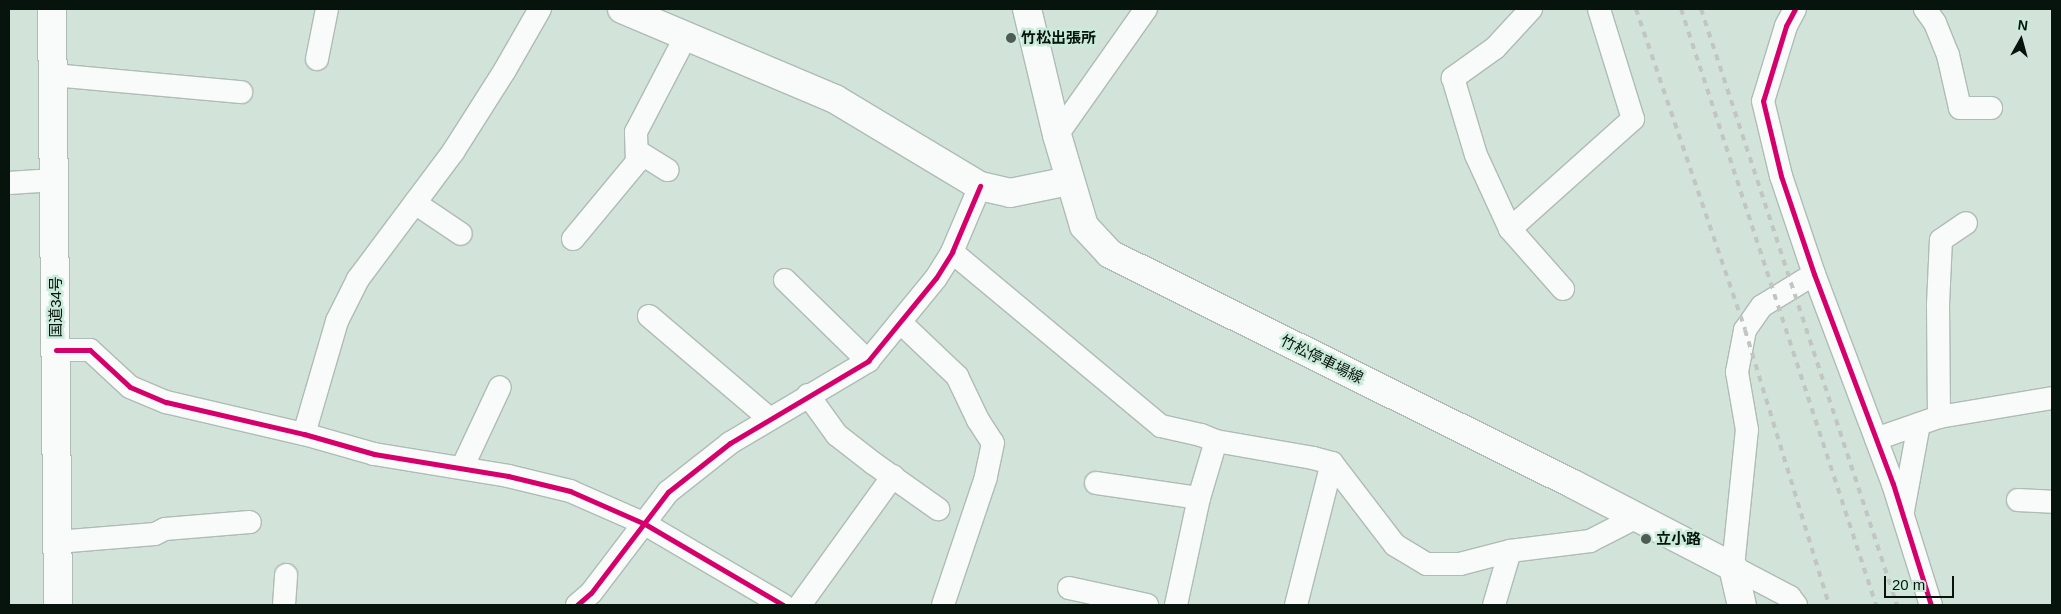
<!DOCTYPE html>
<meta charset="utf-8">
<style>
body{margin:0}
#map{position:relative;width:2061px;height:614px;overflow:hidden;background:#d2e3da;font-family:Arial,"Noto Sans JP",sans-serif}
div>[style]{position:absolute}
.roads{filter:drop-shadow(1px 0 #aebcb5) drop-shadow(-1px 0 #aebcb5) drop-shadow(0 1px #aebcb5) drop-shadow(0 -1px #aebcb5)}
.street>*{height:22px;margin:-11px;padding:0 11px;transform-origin:11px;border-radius:11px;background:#f8fbf9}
.secondary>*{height:28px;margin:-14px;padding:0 14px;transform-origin:14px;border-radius:14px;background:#f8fbf9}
.highway>*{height:28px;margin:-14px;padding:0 14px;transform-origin:14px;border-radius:14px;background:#f8fbf9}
.rail>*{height:4px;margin-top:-2px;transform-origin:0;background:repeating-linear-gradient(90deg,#c1c5c3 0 6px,transparent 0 12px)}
.cycleway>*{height:5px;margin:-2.5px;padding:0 2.5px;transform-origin:2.5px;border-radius:2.5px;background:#d6006c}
.dots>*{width:14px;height:14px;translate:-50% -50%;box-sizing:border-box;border:2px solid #caebda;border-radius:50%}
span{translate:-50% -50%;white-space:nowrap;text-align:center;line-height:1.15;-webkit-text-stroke:5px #caebda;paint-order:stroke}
.poi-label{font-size:15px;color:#07130d;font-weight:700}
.left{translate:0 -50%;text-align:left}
.street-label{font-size:15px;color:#07130d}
.frame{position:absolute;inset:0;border:10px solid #07130d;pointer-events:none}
.north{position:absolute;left:1996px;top:15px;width:50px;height:50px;-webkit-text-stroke:4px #caebda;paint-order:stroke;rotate:7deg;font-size:14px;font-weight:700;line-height:20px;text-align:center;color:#07130d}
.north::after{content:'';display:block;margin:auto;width:18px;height:22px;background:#07130d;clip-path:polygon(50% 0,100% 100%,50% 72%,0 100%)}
.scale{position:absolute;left:1884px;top:576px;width:70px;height:22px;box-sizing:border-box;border:2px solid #07130d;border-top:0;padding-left:6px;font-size:15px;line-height:18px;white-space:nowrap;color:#07130d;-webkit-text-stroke:4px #caebda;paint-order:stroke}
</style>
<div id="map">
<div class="roads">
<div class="street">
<div style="left:1531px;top:9px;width:53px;rotate:132.7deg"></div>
<div style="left:1495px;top:48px;width:52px;rotate:144.5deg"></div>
<div style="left:1453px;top:78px;width:80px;rotate:73.4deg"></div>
<div style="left:1476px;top:155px;width:81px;rotate:65.3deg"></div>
<div style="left:1510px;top:229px;width:165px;rotate:-41.8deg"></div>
<div style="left:1633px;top:119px;width:115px;rotate:-107.2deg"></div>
<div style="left:1795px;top:9px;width:19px;rotate:118deg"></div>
<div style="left:1786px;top:26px;width:78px;rotate:107deg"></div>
<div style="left:1763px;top:101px;width:77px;rotate:76.5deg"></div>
<div style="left:1781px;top:176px;width:103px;rotate:71.4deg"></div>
<div style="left:1814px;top:274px;width:224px;rotate:69.4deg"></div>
<div style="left:1893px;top:484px;width:127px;rotate:72.6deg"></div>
<div style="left:1925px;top:9px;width:17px;rotate:54deg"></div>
<div style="left:1935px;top:23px;width:35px;rotate:68deg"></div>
<div style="left:1948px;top:55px;width:54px;rotate:77.2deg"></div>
<div style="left:1960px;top:108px;width:31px"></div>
<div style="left:317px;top:59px;width:51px;rotate:-78.7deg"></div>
<div style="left:53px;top:75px;width:189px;rotate:5.2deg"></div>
<div style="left:1057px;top:135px;width:154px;rotate:-54.8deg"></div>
<div style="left:637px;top:151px;width:36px;rotate:32deg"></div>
<div style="left:9px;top:183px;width:46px;rotate:-3.7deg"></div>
<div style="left:415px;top:203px;width:55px;rotate:34deg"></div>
<div style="left:1510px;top:229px;width:80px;rotate:48.5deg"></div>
<div style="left:573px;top:239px;width:100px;rotate:-50.3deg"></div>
<div style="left:637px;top:162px;width:30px;rotate:-92deg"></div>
<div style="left:636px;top:132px;width:108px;rotate:-62.5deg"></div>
<div style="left:952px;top:252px;width:272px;rotate:39.8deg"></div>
<div style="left:1161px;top:426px;width:41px;rotate:12.7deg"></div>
<div style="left:1201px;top:435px;width:16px;rotate:22deg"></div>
<div style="left:785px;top:280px;width:116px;rotate:44.3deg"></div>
<div style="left:649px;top:316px;width:157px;rotate:40.4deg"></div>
<div style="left:900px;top:322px;width:79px;rotate:43.5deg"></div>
<div style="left:957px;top:376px;width:49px;rotate:64.5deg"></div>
<div style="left:978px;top:420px;width:27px;rotate:57deg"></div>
<div style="left:993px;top:443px;width:35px;rotate:102deg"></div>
<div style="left:986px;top:477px;width:135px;rotate:108.6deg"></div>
<div style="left:56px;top:350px;width:34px"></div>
<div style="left:90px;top:350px;width:54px;rotate:42.8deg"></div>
<div style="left:130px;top:387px;width:39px;rotate:23deg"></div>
<div style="left:166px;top:402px;width:142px;rotate:13.1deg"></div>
<div style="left:304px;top:434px;width:73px;rotate:15.9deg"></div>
<div style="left:374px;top:454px;width:136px;rotate:9.3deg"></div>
<div style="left:508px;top:476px;width:64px;rotate:13.6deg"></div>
<div style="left:570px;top:491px;width:82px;rotate:23.7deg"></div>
<div style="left:645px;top:524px;width:160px;rotate:30.4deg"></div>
<div style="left:808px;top:395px;width:49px;rotate:54.1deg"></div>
<div style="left:837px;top:435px;width:46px;rotate:37.9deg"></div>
<div style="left:873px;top:463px;width:80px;rotate:35.3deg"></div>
<div style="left:1939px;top:417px;width:115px;rotate:-9.5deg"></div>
<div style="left:304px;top:434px;width:118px;rotate:-73.7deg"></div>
<div style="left:337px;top:321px;width:47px;rotate:-63.4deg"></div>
<div style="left:358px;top:279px;width:159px;rotate:-53.2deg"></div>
<div style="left:453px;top:152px;width:97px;rotate:-57.6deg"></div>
<div style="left:505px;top:70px;width:70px;rotate:-60.2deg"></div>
<div style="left:1876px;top:439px;width:67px;rotate:-19.2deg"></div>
<div style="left:1939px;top:417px;width:112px;rotate:-90.5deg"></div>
<div style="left:1938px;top:305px;width:65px;rotate:-87.4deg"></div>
<div style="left:1941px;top:240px;width:30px;rotate:-34deg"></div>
<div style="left:462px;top:468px;width:89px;rotate:-64.9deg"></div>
<div style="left:1096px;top:483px;width:104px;rotate:8.3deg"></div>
<div style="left:2018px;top:500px;width:34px;rotate:3deg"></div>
<div style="left:1903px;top:511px;width:88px;rotate:-79.6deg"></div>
<div style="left:57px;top:542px;width:98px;rotate:-4.7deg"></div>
<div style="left:155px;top:534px;width:11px;rotate:-27deg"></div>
<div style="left:165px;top:529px;width:85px;rotate:-4.7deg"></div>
<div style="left:1069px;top:588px;width:80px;rotate:12.3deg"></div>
<div style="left:284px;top:605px;width:30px;rotate:-86deg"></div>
<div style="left:577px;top:605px;width:18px;rotate:-41deg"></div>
<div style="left:591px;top:593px;width:127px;rotate:-52.7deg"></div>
<div style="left:668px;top:492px;width:79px;rotate:-38.3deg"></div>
<div style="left:730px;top:443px;width:161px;rotate:-30.7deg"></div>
<div style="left:868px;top:361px;width:107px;rotate:-50.7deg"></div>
<div style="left:936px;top:278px;width:31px;rotate:-58deg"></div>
<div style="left:952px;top:252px;width:72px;rotate:-67deg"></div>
<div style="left:800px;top:605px;width:159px;rotate:-54.2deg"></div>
<div style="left:1176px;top:605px;width:109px;rotate:-77.9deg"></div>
<div style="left:1199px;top:498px;width:59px;rotate:-73.4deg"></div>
<div style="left:1216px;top:441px;width:98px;rotate:9.9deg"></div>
<div style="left:1313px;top:458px;width:20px;rotate:15deg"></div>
<div style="left:1332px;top:463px;width:103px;rotate:52.5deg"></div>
<div style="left:1395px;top:545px;width:37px;rotate:31deg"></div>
<div style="left:1427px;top:564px;width:33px"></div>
<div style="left:1460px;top:564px;width:52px;rotate:-14.6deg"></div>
<div style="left:1296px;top:605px;width:146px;rotate:-75.8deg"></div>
<div style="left:1494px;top:605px;width:56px;rotate:-73.5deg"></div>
<div style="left:1510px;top:551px;width:81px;rotate:-7.1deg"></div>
<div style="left:1590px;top:541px;width:53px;rotate:-27.1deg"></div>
<div style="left:1796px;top:605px;width:10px;rotate:-127deg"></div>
<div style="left:1790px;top:597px;width:64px;rotate:-152.2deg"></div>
<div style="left:1733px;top:567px;width:138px;rotate:-84.2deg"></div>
<div style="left:1747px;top:430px;width:59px;rotate:-99.8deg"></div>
<div style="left:1737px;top:372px;width:43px;rotate:-79.2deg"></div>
<div style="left:1745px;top:330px;width:29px;rotate:-55deg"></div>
<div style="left:1762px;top:306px;width:61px;rotate:-31.6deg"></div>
</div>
<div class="secondary">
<div style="left:622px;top:9px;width:231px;rotate:22.9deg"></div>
<div style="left:835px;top:99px;width:169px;rotate:31deg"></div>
<div style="left:980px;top:186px;width:31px;rotate:13deg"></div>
<div style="left:1010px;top:193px;width:60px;rotate:-11.5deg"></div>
<div style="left:1027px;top:9px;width:130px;rotate:76.6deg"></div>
<div style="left:1057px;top:135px;width:95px;rotate:73.5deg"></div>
<div style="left:1084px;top:226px;width:38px;rotate:47deg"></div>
<div style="left:1110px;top:254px;width:517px;rotate:26.42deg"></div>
<div style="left:1573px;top:484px;width:180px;rotate:27.4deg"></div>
<div style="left:1733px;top:567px;width:39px;rotate:77deg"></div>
</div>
<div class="highway">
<div style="left:52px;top:9px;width:596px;rotate:89.42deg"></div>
</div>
</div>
<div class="rail">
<div style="left:1636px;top:9px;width:339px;rotate:71.2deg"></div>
<div style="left:1745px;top:330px;width:288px;rotate:73deg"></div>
<div style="left:1681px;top:9px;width:627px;rotate:71.88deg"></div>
<div style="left:1701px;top:9px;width:627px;rotate:71.8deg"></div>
</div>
<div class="cycleway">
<div style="left:1795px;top:9px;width:19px;rotate:118deg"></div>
<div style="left:1786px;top:26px;width:78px;rotate:107deg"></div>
<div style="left:1763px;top:101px;width:77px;rotate:76.5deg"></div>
<div style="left:1781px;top:176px;width:103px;rotate:71.4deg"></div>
<div style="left:1814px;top:274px;width:224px;rotate:69.4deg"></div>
<div style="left:1893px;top:484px;width:127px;rotate:72.6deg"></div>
<div style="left:56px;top:350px;width:34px"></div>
<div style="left:90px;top:350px;width:54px;rotate:42.8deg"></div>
<div style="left:130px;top:387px;width:39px;rotate:23deg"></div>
<div style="left:166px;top:402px;width:142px;rotate:13.1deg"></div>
<div style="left:304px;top:434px;width:73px;rotate:15.9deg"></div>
<div style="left:374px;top:454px;width:136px;rotate:9.3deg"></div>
<div style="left:508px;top:476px;width:64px;rotate:13.6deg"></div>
<div style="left:570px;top:491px;width:82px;rotate:23.7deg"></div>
<div style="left:645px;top:524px;width:160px;rotate:30.4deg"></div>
<div style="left:577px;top:605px;width:18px;rotate:-41deg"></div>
<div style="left:591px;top:593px;width:127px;rotate:-52.7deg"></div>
<div style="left:668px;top:492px;width:79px;rotate:-38.3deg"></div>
<div style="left:730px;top:443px;width:161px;rotate:-30.7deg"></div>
<div style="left:868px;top:361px;width:107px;rotate:-50.7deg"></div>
<div style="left:936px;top:278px;width:31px;rotate:-58deg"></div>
<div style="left:952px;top:252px;width:72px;rotate:-67deg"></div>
</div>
<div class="dots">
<div style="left:1011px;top:38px;background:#4e5c55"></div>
<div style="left:1646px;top:539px;background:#4e5c55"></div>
</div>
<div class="poi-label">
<span class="left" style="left:1021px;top:38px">竹松出張所</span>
<span class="left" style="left:1656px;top:539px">立小路</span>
</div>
<div class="street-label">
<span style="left:56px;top:307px;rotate:-90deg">国道34号</span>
<span style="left:1322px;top:359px;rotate:26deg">竹松停車場線</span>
</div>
<div class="frame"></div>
<div class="north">N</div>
<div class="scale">20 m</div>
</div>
